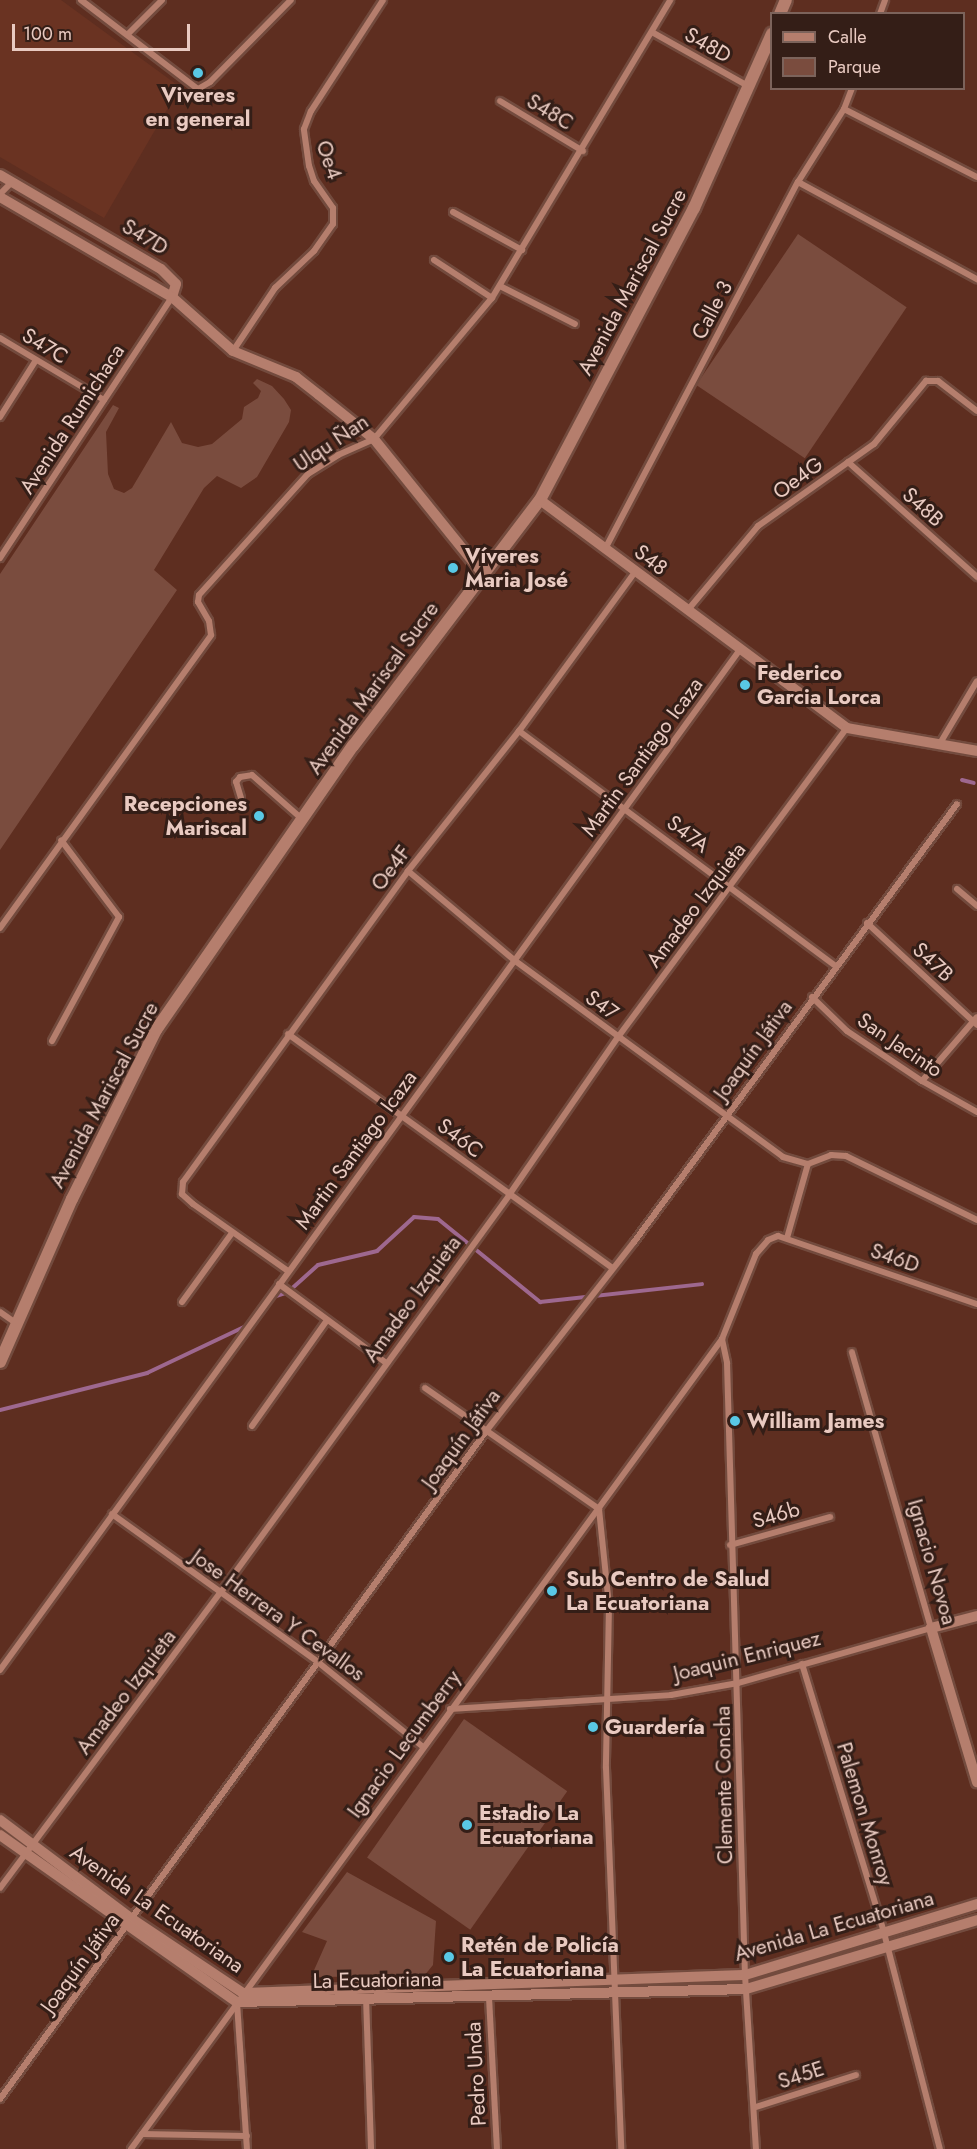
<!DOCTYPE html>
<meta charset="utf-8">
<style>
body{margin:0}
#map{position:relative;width:977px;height:2149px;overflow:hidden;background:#5e2e20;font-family:Jost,sans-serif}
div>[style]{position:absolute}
.built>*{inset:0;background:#6a3322}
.green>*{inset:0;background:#7a4c3e;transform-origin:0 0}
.stream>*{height:4px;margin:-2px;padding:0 2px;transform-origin:2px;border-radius:2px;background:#9e688f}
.roads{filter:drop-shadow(2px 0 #734b3e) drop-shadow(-2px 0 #734b3e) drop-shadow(0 2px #734b3e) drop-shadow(0 -2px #734b3e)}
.minor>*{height:6px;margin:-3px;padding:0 3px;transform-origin:3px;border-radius:3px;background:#b57e6d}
.tertiary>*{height:10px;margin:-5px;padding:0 5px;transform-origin:5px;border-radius:5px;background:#b57e6d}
.secondary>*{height:12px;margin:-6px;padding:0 6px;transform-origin:6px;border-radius:6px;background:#b57e6d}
.dots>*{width:16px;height:16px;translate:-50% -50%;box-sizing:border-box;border:3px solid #341e17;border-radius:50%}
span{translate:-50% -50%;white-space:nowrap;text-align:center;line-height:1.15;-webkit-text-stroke:6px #341e17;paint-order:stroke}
.street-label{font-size:21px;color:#e9cac1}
.poi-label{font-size:21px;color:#e9cac1;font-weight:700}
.left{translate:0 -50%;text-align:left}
.right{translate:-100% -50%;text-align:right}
.legend{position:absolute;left:770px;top:12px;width:195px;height:78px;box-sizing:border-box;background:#341e17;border:2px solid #7c635b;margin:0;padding:8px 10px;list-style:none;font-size:18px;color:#e9cac1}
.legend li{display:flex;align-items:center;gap:12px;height:30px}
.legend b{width:30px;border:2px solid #7c635b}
.scale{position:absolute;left:12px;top:24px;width:178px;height:27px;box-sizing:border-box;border:3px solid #e9cac1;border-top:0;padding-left:8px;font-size:18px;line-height:21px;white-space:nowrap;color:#e9cac1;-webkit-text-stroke:4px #341e17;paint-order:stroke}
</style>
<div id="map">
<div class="built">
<div style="clip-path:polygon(0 0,61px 0,180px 87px,104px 218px,0 157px)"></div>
</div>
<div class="green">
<div style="left:798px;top:234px;width:131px;height:182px;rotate:34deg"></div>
<div style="clip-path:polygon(257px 379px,272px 386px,284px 399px,291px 410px,289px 422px,257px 477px,241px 488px,217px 476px,204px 488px,154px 570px,177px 590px,0 850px,0 574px,113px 405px,119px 408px,106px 432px,108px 474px,114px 489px,124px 493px,132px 488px,171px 422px,182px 443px,198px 447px,212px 444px,242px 419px,244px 407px,258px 398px,261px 391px,253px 383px)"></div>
<div style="left:464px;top:1719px;width:126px;height:169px;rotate:35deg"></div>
<div style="clip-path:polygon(347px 1872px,436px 1921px,433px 1965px,424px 1976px,311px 1977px,327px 1941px,302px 1932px)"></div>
</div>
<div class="stream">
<div style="left:962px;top:780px;width:12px;rotate:14deg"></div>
<div style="left:273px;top:1297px;width:16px;rotate:-18deg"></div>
<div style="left:288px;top:1292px;width:40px;rotate:-42deg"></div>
<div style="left:318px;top:1265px;width:61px;rotate:-13.3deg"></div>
<div style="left:377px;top:1251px;width:50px;rotate:-42.6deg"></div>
<div style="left:414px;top:1217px;width:24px;rotate:5deg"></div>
<div style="left:438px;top:1219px;width:132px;rotate:39.1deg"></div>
<div style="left:540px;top:1302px;width:163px;rotate:-6.3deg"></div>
<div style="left:0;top:1410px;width:152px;rotate:-14.1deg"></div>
<div style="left:147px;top:1373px;width:112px;rotate:-25.4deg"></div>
</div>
<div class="roads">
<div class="minor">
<div style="left:81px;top:0;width:147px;rotate:37.3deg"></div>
<div style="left:198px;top:89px;width:14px;rotate:-30deg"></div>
<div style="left:210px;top:82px;width:115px;rotate:-45.4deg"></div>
<div style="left:880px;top:14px;width:15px;rotate:-70deg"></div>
<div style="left:652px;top:32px;width:110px;rotate:29.4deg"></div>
<div style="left:128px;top:34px;width:48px;rotate:-45deg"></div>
<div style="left:500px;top:101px;width:97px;rotate:31.1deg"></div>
<div style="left:844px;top:109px;width:149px;rotate:27.1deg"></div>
<div style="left:798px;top:182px;width:204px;rotate:28.5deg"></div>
<div style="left:0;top:194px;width:17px;rotate:-45deg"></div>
<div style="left:453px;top:212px;width:79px;rotate:28.8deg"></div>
<div style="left:434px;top:260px;width:69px;rotate:33.2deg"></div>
<div style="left:500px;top:286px;width:84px;rotate:26.9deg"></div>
<div style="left:0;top:338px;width:121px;rotate:30.8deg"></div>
<div style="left:233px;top:351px;width:76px;rotate:-56.3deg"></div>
<div style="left:275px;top:288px;width:54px;rotate:-43.5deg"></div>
<div style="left:314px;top:251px;width:33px;rotate:-55deg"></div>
<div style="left:333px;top:224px;width:16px;rotate:-90deg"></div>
<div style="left:333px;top:208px;width:33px;rotate:-125deg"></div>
<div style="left:314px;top:181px;width:16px;rotate:-108deg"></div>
<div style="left:309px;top:166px;width:37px;rotate:-98deg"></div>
<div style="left:304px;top:129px;width:19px;rotate:-69deg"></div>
<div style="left:311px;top:111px;width:132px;rotate:-57deg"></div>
<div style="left:0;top:417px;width:67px;rotate:-57.7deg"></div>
<div style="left:848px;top:462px;width:173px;rotate:41.7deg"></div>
<div style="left:605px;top:549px;width:415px;rotate:-62.3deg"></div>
<div style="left:798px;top:182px;width:86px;rotate:-57.8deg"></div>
<div style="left:844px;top:109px;width:22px;rotate:-69deg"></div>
<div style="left:0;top:558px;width:313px;rotate:-56.6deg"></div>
<div style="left:687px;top:611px;width:111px;rotate:-50.1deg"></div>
<div style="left:758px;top:526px;width:142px;rotate:-35.3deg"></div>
<div style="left:874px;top:444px;width:82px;rotate:-50.5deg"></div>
<div style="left:926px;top:381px;width:12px"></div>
<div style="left:938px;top:381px;width:49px;rotate:37.6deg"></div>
<div style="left:519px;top:731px;width:394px;rotate:36.6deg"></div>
<div style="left:939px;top:745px;width:74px;rotate:-59.3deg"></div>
<div style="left:241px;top:798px;width:17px;rotate:-107deg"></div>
<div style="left:236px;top:782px;width:6px;rotate:-51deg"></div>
<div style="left:240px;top:777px;width:12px;rotate:-9deg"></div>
<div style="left:252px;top:775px;width:67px;rotate:41.3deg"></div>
<div style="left:408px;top:871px;width:138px;rotate:40deg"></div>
<div style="left:514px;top:960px;width:333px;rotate:36.2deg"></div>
<div style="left:783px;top:1157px;width:26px;rotate:16deg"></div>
<div style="left:808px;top:1164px;width:25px;rotate:-21deg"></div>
<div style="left:831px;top:1155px;width:15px;rotate:4deg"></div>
<div style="left:846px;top:1156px;width:146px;rotate:26deg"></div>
<div style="left:957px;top:889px;width:26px;rotate:40deg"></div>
<div style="left:867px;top:923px;width:150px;rotate:42.8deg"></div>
<div style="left:0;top:928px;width:361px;rotate:-54.2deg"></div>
<div style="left:211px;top:635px;width:14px;rotate:-98deg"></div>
<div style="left:209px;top:621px;width:22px;rotate:-120deg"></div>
<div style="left:198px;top:602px;width:7px;rotate:-82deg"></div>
<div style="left:199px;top:595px;width:163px;rotate:-48deg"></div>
<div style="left:308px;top:474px;width:36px;rotate:-32deg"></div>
<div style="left:338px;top:455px;width:39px;rotate:-24deg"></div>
<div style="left:374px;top:439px;width:184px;rotate:-50.1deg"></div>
<div style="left:492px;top:298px;width:347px;rotate:-59.1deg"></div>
<div style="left:812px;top:997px;width:49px;rotate:44.2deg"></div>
<div style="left:847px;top:1031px;width:90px;rotate:33.7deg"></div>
<div style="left:922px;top:1081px;width:63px;rotate:29.4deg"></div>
<div style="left:288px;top:1034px;width:400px;rotate:35.8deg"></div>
<div style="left:52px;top:1041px;width:141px;rotate:-61.6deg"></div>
<div style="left:119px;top:917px;width:96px;rotate:-127deg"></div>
<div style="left:922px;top:1081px;width:84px;rotate:-49.3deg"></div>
<div style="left:787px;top:1238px;width:77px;rotate:-74.2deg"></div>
<div style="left:288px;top:1271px;width:116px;rotate:-144.8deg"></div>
<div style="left:193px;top:1204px;width:15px;rotate:-138deg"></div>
<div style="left:182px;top:1194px;width:12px;rotate:-85deg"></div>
<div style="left:183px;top:1182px;width:384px;rotate:-54.1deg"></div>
<div style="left:408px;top:871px;width:179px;rotate:-51.6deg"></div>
<div style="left:519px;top:731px;width:197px;rotate:-53.9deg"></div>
<div style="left:279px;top:1284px;width:133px;rotate:36.4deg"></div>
<div style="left:182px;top:1302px;width:85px;rotate:-54.1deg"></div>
<div style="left:0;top:1312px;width:21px;rotate:35deg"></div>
<div style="left:722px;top:1339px;width:92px;rotate:-68.2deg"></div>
<div style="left:756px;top:1254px;width:18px;rotate:-49deg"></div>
<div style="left:768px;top:1240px;width:11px;rotate:-22deg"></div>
<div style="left:778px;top:1236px;width:210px;rotate:18.9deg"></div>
<div style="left:425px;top:1388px;width:212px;rotate:34.8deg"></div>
<div style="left:599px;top:1509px;width:97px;rotate:84.1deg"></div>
<div style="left:609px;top:1605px;width:163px;rotate:91.1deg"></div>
<div style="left:606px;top:1768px;width:381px;rotate:87.7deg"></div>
<div style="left:252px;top:1426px;width:130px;rotate:-54.7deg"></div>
<div style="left:112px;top:1514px;width:255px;rotate:35.7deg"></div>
<div style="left:319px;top:1663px;width:132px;rotate:38.9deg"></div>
<div style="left:730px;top:1545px;width:104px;rotate:-15.6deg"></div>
<div style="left:802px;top:1664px;width:281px;rotate:73deg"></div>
<div style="left:884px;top:1933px;width:223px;rotate:75.5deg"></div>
<div style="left:0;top:1670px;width:1259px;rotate:-54.05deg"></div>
<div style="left:450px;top:1709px;width:221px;rotate:-3.6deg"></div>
<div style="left:671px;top:1695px;width:68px;rotate:-10.2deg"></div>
<div style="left:738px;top:1683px;width:201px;rotate:-15.9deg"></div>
<div style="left:931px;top:1628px;width:287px;rotate:-106deg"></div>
<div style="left:0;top:1888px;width:369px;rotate:-53.3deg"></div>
<div style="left:221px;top:1592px;width:490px;rotate:-54deg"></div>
<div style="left:509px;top:1195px;width:192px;rotate:-55.4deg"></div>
<div style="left:618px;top:1037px;width:385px;rotate:-53.5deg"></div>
<div style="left:366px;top:1997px;width:152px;rotate:88.1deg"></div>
<div style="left:489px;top:1997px;width:152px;rotate:87deg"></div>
<div style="left:237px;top:2003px;width:146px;rotate:86.1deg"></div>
<div style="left:0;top:2099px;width:827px;rotate:-53.95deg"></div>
<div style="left:487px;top:1430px;width:239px;rotate:-52deg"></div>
<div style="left:634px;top:1242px;width:544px;rotate:-53.59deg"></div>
<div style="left:756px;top:2107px;width:105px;rotate:-17.7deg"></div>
<div style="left:142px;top:2134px;width:105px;rotate:1.1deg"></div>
<div style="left:131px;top:2149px;width:1003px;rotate:-53.88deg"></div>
<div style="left:722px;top:1339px;width:25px;rotate:78deg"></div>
<div style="left:727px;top:1363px;width:612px;rotate:88.32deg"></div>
<div style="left:745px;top:1975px;width:174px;rotate:86.4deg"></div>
</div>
<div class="tertiary">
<div style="left:0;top:175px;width:186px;rotate:30.3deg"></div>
<div style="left:161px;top:269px;width:21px;rotate:45deg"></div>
<div style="left:176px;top:284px;width:14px;rotate:107deg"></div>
<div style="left:0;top:197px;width:199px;rotate:30.2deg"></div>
<div style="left:172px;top:297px;width:81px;rotate:41.5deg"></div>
<div style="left:233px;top:351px;width:68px;rotate:22.4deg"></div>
<div style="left:296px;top:377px;width:29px;rotate:38deg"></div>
<div style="left:319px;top:395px;width:70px;rotate:38.7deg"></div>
<div style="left:374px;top:439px;width:172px;rotate:51.1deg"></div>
<div style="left:540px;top:500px;width:382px;rotate:36.6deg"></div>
<div style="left:847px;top:728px;width:132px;rotate:10deg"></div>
<div style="left:977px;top:1616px;width:48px;rotate:165.4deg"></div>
<div style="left:931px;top:1628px;width:161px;rotate:73.4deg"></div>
<div style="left:0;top:1820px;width:165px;rotate:36.9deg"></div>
<div style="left:132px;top:1919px;width:133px;rotate:33.7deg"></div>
<div style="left:243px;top:1993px;width:502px;rotate:-2.05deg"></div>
<div style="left:745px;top:1975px;width:243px;rotate:-17deg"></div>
<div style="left:0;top:1835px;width:290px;rotate:35.2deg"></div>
<div style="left:237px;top:2002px;width:509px;rotate:-1.46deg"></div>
<div style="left:746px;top:1989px;width:241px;rotate:-16.6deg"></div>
</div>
<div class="secondary">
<div style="left:780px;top:14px;width:15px;rotate:-67deg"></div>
<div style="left:0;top:1362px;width:178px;rotate:-66.2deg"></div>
<div style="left:72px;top:1199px;width:189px;rotate:-63.6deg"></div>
<div style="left:156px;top:1030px;width:346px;rotate:-55.3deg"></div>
<div style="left:353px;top:746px;width:309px;rotate:-52.8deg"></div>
<div style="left:540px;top:500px;width:330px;rotate:-62.2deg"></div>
<div style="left:694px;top:208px;width:191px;rotate:-65.9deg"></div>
</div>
</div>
<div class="dots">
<div style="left:198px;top:73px;background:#59c8e5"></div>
<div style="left:453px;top:568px;background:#59c8e5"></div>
<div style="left:745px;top:685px;background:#59c8e5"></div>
<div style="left:259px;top:816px;background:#59c8e5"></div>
<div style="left:735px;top:1421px;background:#59c8e5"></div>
<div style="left:552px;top:1591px;background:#59c8e5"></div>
<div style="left:593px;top:1727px;background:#59c8e5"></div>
<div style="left:467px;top:1825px;background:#59c8e5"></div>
<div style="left:449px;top:1957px;background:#59c8e5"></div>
</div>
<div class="street-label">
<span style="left:708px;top:45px;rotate:30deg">S48D</span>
<span style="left:550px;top:112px;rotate:31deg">S48C</span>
<span style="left:329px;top:160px;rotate:71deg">Oe4</span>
<span style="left:145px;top:237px;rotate:31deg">S47D</span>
<span style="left:632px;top:282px;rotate:-62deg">Avenida Mariscal Sucre</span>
<span style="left:712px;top:310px;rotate:-62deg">Calle 3</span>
<span style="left:45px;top:346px;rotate:31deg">S47C</span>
<span style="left:72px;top:419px;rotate:-57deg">Avenida Rumichaca</span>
<span style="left:331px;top:443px;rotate:-34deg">Ulqu Ñan</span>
<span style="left:798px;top:478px;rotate:-36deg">Oe4G</span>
<span style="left:923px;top:507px;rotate:42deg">S48B</span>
<span style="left:651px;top:560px;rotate:38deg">S48</span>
<span style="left:373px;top:688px;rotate:-54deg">Avenida Mariscal Sucre</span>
<span style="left:642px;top:757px;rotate:-54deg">Martin Santiago Icaza</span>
<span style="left:688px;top:834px;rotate:37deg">S47A</span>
<span style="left:391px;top:868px;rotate:-53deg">Oe4F</span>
<span style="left:696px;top:905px;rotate:-53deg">Amadeo Izquieta</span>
<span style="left:933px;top:962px;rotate:43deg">S47B</span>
<span style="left:602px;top:1005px;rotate:36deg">S47</span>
<span style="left:900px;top:1045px;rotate:34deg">San Jacinto</span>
<span style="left:753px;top:1050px;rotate:-54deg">Joaquín Játiva</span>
<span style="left:104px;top:1095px;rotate:-62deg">Avenida Mariscal Sucre</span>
<span style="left:460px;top:1138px;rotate:37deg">S46C</span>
<span style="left:356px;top:1150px;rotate:-54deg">Martin Santiago Icaza</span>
<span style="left:895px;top:1258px;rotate:19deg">S46D</span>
<span style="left:412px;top:1299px;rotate:-54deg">Amadeo Izquieta</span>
<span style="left:461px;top:1439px;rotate:-54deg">Joaquín Játiva</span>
<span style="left:776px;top:1515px;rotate:-16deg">S46b</span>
<span style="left:932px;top:1562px;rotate:74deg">Ignacio Novoa</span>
<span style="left:278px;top:1615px;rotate:36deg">Jose Herrera Y Cevallos</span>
<span style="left:747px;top:1656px;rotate:-14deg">Joaquin Enriquez</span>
<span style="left:126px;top:1692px;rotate:-53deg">Amadeo Izquieta</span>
<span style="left:404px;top:1744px;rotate:-54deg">Ignacio Lecumberry</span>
<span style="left:724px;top:1785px;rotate:-91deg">Clemente Concha</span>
<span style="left:865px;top:1814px;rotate:73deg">Palemon Monroy</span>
<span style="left:157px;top:1909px;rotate:35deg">Avenida La Ecuatoriana</span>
<span style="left:834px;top:1926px;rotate:-16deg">Avenida La Ecuatoriana</span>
<span style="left:80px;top:1963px;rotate:-54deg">Joaquín Játiva</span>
<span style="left:377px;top:1980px;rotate:-1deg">La Ecuatoriana</span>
<span style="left:476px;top:2074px;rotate:-93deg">Pedro Unda</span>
<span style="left:801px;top:2075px;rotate:-18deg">S45E</span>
</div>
<div class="poi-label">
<span style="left:198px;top:107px">Viveres<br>en general</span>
<span class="left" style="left:465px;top:568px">Víveres<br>Maria José</span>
<span class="left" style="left:757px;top:685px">Federico<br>Garcia Lorca</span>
<span class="right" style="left:247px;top:816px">Recepciones<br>Mariscal</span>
<span class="left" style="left:747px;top:1421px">William James</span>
<span class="left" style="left:566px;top:1591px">Sub Centro de Salud<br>La Ecuatoriana</span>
<span class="left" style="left:605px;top:1727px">Guardería</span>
<span class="left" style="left:479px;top:1825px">Estadio La<br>Ecuatoriana</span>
<span class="left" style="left:461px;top:1957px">Retén de Policía<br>La Ecuatoriana</span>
</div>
<ul class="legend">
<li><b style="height:8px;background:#b57e6d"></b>Calle</li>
<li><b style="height:16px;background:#7a4c3e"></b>Parque</li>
</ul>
<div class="scale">100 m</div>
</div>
